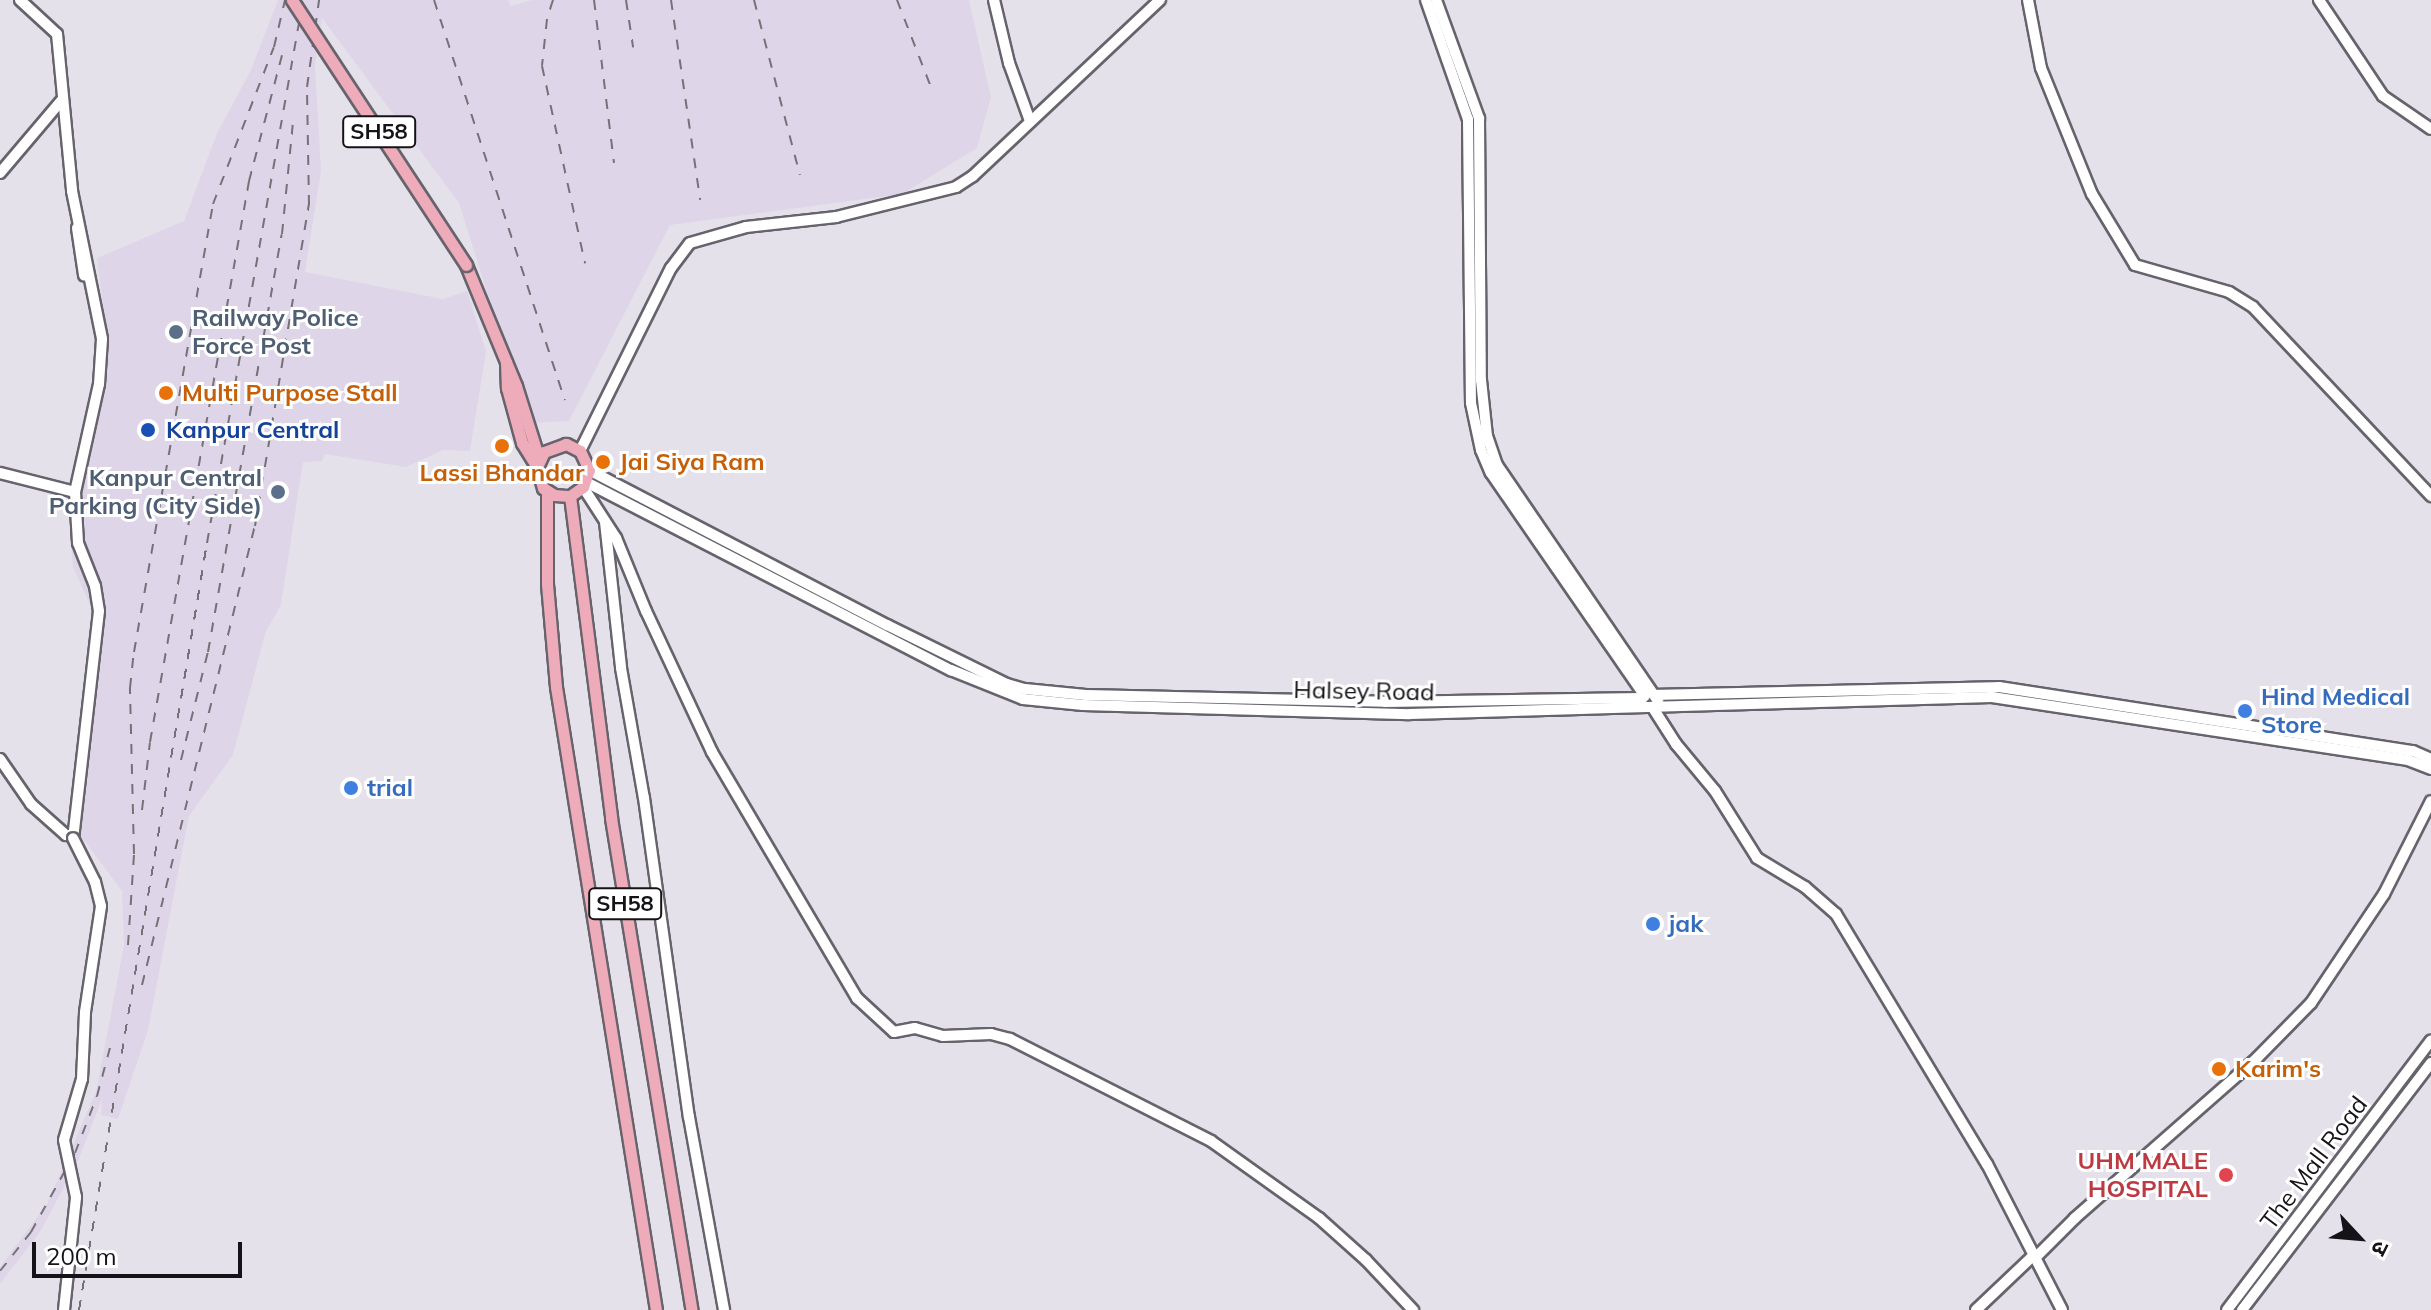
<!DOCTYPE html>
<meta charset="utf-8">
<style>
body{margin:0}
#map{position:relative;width:2431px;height:1310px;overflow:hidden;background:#e5e1eb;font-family:Mulish,"Noto Sans Devanagari",sans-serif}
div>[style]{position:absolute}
.built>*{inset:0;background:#ded6e8}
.roads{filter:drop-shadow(2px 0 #67636c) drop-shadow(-2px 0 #67636c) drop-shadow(0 2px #67636c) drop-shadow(0 -2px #67636c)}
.secondary>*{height:10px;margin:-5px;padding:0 5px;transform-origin:5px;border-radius:5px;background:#fff}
.primary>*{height:11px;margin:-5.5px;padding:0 5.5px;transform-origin:5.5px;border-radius:5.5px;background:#eeacba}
.rail>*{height:2px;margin-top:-1px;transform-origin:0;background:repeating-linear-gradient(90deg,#747177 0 10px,transparent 0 20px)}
.bridges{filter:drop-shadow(2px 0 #67636c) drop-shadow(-2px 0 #67636c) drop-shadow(0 2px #67636c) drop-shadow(0 -2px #67636c)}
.secondary-bridge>*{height:10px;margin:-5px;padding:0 5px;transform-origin:5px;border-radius:5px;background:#fff}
.primary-bridge>*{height:11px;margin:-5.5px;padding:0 5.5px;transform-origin:5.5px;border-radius:5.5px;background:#eeacba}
.dots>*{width:22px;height:22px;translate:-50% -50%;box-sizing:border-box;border:4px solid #fff;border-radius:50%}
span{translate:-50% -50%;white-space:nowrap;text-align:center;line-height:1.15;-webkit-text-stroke:6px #fff;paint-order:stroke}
.shield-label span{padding:2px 6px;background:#fff;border:2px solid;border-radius:6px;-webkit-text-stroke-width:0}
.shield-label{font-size:22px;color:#151317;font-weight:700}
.service-label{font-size:24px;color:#4e5e75;font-weight:700}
.left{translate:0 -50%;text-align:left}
.right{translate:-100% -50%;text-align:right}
.food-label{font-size:24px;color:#c56008;font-weight:700}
.transit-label{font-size:24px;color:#164399;font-weight:700}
.street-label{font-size:24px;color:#151317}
.shop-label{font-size:24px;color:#366cbe;font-weight:700}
.health-label{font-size:24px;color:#be3a42;font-weight:700}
.north{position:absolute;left:2319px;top:1198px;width:80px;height:80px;-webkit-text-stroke:6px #fff;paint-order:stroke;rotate:116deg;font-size:22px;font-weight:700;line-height:32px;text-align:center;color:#151317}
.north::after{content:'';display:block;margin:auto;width:28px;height:36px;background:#151317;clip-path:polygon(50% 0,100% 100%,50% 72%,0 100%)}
.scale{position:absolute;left:32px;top:1242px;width:210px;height:36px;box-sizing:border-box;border:4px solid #151317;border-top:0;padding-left:10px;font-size:24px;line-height:28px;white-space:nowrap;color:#151317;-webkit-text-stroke:6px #fff;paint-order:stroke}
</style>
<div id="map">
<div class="built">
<div style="clip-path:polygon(278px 0,508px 0,511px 6px,532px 0,969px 0,991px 97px,977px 148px,902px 194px,670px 225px,569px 421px,528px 423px,459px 203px,322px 18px,315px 66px,321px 171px,305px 272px,443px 299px,467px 291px,486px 351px,470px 451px,443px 450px,406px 467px,325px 454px,322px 461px,303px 462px,281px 605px,266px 631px,233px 755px,189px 816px,148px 1030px,118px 1119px,101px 1115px,102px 1099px,78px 1161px,40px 1232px,0 1284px,0 1267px,47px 1204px,96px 1092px,124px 945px,122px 891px,78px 832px,101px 630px,73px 567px,69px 518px,106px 329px,97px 258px,184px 221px,217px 133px,250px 72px)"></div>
</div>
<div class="roads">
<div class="secondary">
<div style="left:20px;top:0;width:50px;rotate:42.6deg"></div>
<div style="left:57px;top:34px;width:158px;rotate:84.5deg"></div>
<div style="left:72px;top:191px;width:151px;rotate:78.5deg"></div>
<div style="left:102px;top:339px;width:45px;rotate:93.8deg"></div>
<div style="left:99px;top:384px;width:111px;rotate:102.5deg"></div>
<div style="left:75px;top:492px;width:51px;rotate:86.6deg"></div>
<div style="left:78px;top:543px;width:46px;rotate:68.4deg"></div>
<div style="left:95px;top:586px;width:25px;rotate:81deg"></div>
<div style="left:99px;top:611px;width:228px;rotate:96.5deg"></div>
<div style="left:994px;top:0;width:65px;rotate:76.6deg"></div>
<div style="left:1009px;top:63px;width:62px;rotate:70.1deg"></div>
<div style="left:1426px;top:0;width:126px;rotate:70.6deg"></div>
<div style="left:1468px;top:119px;width:284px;rotate:89.4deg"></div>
<div style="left:1471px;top:403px;width:48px;rotate:78deg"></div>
<div style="left:1481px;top:450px;width:25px;rotate:67deg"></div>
<div style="left:1491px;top:473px;width:271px;rotate:55.4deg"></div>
<div style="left:1436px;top:0;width:126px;rotate:70deg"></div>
<div style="left:1479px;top:118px;width:262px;rotate:89.6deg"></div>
<div style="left:1481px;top:380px;width:56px;rotate:83.9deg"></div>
<div style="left:1487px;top:436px;width:31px;rotate:71deg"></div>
<div style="left:1497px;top:465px;width:286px;rotate:55.7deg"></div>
<div style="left:2028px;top:0;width:69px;rotate:79.2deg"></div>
<div style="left:2041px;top:68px;width:136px;rotate:68deg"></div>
<div style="left:2092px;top:194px;width:83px;rotate:58.8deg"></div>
<div style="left:2135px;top:265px;width:98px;rotate:16deg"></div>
<div style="left:2229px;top:292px;width:28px;rotate:32deg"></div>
<div style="left:2253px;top:307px;width:260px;rotate:46.7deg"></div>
<div style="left:2319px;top:0;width:115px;rotate:56.3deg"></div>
<div style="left:2383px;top:96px;width:58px;rotate:34.5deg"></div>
<div style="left:0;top:173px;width:96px;rotate:-49.7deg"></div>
<div style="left:77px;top:228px;width:48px;rotate:81.5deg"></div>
<div style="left:580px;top:451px;width:204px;rotate:-63.6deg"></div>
<div style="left:671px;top:268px;width:31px;rotate:-53deg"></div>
<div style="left:690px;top:243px;width:58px;rotate:-15.9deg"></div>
<div style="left:746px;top:227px;width:91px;rotate:-6.3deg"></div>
<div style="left:836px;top:217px;width:124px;rotate:-14deg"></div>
<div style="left:956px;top:187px;width:20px;rotate:-33deg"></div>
<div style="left:973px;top:176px;width:257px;rotate:-43.3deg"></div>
<div style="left:589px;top:470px;width:336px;rotate:27.5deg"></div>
<div style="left:887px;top:625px;width:134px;rotate:26.2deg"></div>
<div style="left:1007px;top:684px;width:19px;rotate:16deg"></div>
<div style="left:1025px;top:689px;width:61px;rotate:5.6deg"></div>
<div style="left:1086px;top:695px;width:299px;rotate:1.3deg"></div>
<div style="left:1385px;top:702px;width:258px;rotate:-0.9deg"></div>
<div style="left:0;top:473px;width:77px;rotate:14.2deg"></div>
<div style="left:586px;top:482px;width:411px;rotate:27.3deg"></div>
<div style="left:951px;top:670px;width:78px;rotate:21.9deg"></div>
<div style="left:1023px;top:699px;width:60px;rotate:5.7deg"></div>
<div style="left:1083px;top:705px;width:327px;rotate:1.6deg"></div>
<div style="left:1410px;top:714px;width:582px;rotate:-1.67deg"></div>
<div style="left:1992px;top:697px;width:421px;rotate:8.6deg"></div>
<div style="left:2408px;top:760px;width:25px;rotate:21deg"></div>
<div style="left:583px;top:487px;width:61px;rotate:57.1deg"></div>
<div style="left:616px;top:538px;width:79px;rotate:67.7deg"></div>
<div style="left:646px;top:611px;width:156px;rotate:64.9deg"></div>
<div style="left:712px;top:752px;width:286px;rotate:59.5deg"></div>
<div style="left:857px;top:998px;width:50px;rotate:42.6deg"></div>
<div style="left:894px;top:1032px;width:21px;rotate:-11deg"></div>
<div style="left:915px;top:1028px;width:29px;rotate:16deg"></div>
<div style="left:943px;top:1036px;width:48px;rotate:-2.4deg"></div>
<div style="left:991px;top:1034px;width:20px;rotate:15deg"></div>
<div style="left:1010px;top:1039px;width:225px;rotate:26.9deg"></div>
<div style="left:1211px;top:1141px;width:133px;rotate:35.5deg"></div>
<div style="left:1319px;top:1218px;width:63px;rotate:41.8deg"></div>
<div style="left:1366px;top:1260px;width:69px;rotate:46.8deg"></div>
<div style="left:605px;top:522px;width:147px;rotate:83.7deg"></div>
<div style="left:621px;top:668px;width:132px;rotate:80deg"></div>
<div style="left:644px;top:798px;width:322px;rotate:82deg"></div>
<div style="left:689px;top:1117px;width:196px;rotate:79.7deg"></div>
<div style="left:1656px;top:695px;width:343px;rotate:-1.3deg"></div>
<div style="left:1999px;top:687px;width:419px;rotate:8.8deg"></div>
<div style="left:2413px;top:751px;width:20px;rotate:24deg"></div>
<div style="left:1653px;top:708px;width:43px;rotate:57.4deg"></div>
<div style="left:1676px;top:744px;width:61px;rotate:50.3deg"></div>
<div style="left:1715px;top:791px;width:79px;rotate:57.9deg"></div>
<div style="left:1757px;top:858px;width:56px;rotate:31.1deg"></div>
<div style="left:1805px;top:887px;width:41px;rotate:41.1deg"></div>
<div style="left:1836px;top:914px;width:292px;rotate:58.9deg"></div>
<div style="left:1987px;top:1164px;width:164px;rotate:62.8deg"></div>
<div style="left:0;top:759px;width:55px;rotate:55.4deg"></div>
<div style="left:31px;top:804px;width:47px;rotate:41.5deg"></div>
<div style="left:66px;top:835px;width:7px"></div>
<div style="left:2035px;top:1258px;width:57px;rotate:-45deg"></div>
<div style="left:2075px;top:1218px;width:242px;rotate:-41.3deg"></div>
<div style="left:2257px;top:1058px;width:77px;rotate:-45.5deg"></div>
<div style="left:2311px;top:1003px;width:131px;rotate:-56.2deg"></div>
<div style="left:2384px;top:894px;width:104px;rotate:-63.2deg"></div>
<div style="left:1976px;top:1310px;width:80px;rotate:-43.5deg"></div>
<div style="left:2227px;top:1310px;width:338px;rotate:-52.9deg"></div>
<div style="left:2242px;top:1310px;width:311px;rotate:-52.6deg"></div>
</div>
<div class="primary">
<div style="left:466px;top:265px;width:131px;rotate:67.5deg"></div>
<div style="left:516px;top:386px;width:77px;rotate:72.5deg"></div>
<div style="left:506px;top:362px;width:26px;rotate:88deg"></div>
<div style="left:507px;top:388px;width:57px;rotate:74.7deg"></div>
<div style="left:522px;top:443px;width:28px;rotate:58deg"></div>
<div style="left:537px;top:467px;width:22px;rotate:74deg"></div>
<div style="left:543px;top:488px;width:13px;rotate:32deg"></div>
<div style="left:554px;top:495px;width:16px;rotate:4deg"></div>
<div style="left:570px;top:496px;width:16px;rotate:-35deg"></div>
<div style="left:583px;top:487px;width:18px;rotate:-71deg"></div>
<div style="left:589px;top:470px;width:21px;rotate:-115deg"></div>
<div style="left:580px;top:451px;width:16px;rotate:-153deg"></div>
<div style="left:566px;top:444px;width:23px;rotate:160deg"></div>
<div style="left:544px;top:452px;width:17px;rotate:115deg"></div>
<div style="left:547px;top:491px;width:93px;rotate:90deg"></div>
<div style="left:547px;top:584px;width:103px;rotate:85deg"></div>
<div style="left:556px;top:687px;width:631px;rotate:80.88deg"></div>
<div style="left:570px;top:496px;width:325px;rotate:82.7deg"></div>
<div style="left:611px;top:818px;width:499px;rotate:80.7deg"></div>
</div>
</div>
<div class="rail">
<div style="left:434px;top:0;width:421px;rotate:71.9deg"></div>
<div style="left:553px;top:0;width:20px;rotate:108deg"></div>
<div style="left:547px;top:19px;width:47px;rotate:96.1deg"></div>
<div style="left:542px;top:66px;width:202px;rotate:77.7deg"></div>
<div style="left:594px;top:0;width:164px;rotate:83deg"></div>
<div style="left:626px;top:0;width:48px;rotate:81.5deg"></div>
<div style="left:671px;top:0;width:202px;rotate:81.7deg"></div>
<div style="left:754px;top:0;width:181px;rotate:75.3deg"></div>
<div style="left:897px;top:0;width:97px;rotate:68.7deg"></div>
<div style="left:181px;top:760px;width:111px;rotate:-76deg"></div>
<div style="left:208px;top:652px;width:424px;rotate:-80deg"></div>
<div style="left:282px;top:234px;width:113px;rotate:-84.4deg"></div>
<div style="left:142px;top:810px;width:68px;rotate:-83.3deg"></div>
<div style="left:150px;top:742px;width:570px;rotate:-79.99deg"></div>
<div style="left:249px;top:181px;width:130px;rotate:-75.3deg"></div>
<div style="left:128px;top:945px;width:91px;rotate:-86.2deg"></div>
<div style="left:134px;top:854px;width:166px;rotate:-91.4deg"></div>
<div style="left:130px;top:688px;width:36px;rotate:-84deg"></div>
<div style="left:134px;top:652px;width:455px;rotate:-80deg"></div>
<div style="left:213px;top:204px;width:168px;rotate:-68.8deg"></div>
<div style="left:274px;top:47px;width:48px;rotate:-76.8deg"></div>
<div style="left:142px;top:985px;width:473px;rotate:-76.2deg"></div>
<div style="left:255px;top:526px;width:326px;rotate:-80.5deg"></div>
<div style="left:309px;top:205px;width:118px;rotate:-91deg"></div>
<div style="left:307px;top:87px;width:88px;rotate:-82.1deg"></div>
<div style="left:0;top:1271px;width:50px;rotate:-51.5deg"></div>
<div style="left:31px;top:1232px;width:90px;rotate:-60.9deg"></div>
<div style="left:75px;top:1153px;width:61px;rotate:-68.9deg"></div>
<div style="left:97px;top:1096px;width:54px;rotate:-74.9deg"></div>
<div style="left:79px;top:1310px;width:778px;rotate:-80.53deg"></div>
<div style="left:207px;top:543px;width:551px;rotate:-79.97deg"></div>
</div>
<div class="bridges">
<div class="secondary-bridge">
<div style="left:64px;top:1310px;width:114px;rotate:-83.9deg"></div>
<div style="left:76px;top:1197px;width:58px;rotate:-101.9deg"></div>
<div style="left:64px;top:1140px;width:64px;rotate:-73.6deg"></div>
<div style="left:82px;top:1079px;width:67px;rotate:-87.4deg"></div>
<div style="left:85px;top:1012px;width:107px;rotate:-81.4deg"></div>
<div style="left:101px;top:906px;width:25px;rotate:-104deg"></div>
<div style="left:95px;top:882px;width:49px;rotate:-116.6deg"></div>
</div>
<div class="primary-bridge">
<div style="left:292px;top:0;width:317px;rotate:56.7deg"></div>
</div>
</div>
<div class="dots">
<div style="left:176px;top:332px;background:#5c6f8a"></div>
<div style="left:166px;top:393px;background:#e8710a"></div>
<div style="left:148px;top:430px;background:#1a4fb4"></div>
<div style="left:502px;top:446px;background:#e8710a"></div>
<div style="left:603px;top:462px;background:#e8710a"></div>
<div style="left:278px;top:492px;background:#5c6f8a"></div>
<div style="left:2245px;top:711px;background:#3f7fe0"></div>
<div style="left:351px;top:788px;background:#3f7fe0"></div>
<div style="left:1653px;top:924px;background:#3f7fe0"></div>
<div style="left:2219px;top:1069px;background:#e8710a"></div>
<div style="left:2226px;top:1175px;background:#e0444e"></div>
</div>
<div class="shield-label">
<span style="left:379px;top:132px">SH58</span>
<span style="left:625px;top:904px">SH58</span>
</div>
<div class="service-label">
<span class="left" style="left:192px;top:332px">Railway Police<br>Force Post</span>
<span class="right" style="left:262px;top:492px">Kanpur Central<br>Parking (City Side)</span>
</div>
<div class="food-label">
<span class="left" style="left:182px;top:393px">Multi Purpose Stall</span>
<span class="left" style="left:619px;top:462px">Jai Siya Ram</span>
<span style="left:502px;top:473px">Lassi Bhandar</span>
<span class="left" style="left:2235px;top:1069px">Karim's</span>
</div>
<div class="transit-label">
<span class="left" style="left:166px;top:430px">Kanpur Central</span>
</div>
<div class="street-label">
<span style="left:1364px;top:691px;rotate:1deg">Halsey Road</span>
<span style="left:2314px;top:1163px;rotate:-53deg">The Mall Road</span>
</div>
<div class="shop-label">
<span class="left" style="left:2261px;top:711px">Hind Medical<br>Store</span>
<span class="left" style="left:367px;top:788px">trial</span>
<span class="left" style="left:1669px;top:924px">jak</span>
</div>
<div class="health-label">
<span class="right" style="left:2208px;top:1175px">UHM MALE<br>HOSPITAL</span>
</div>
<div class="north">उ</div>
<div class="scale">200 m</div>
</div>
